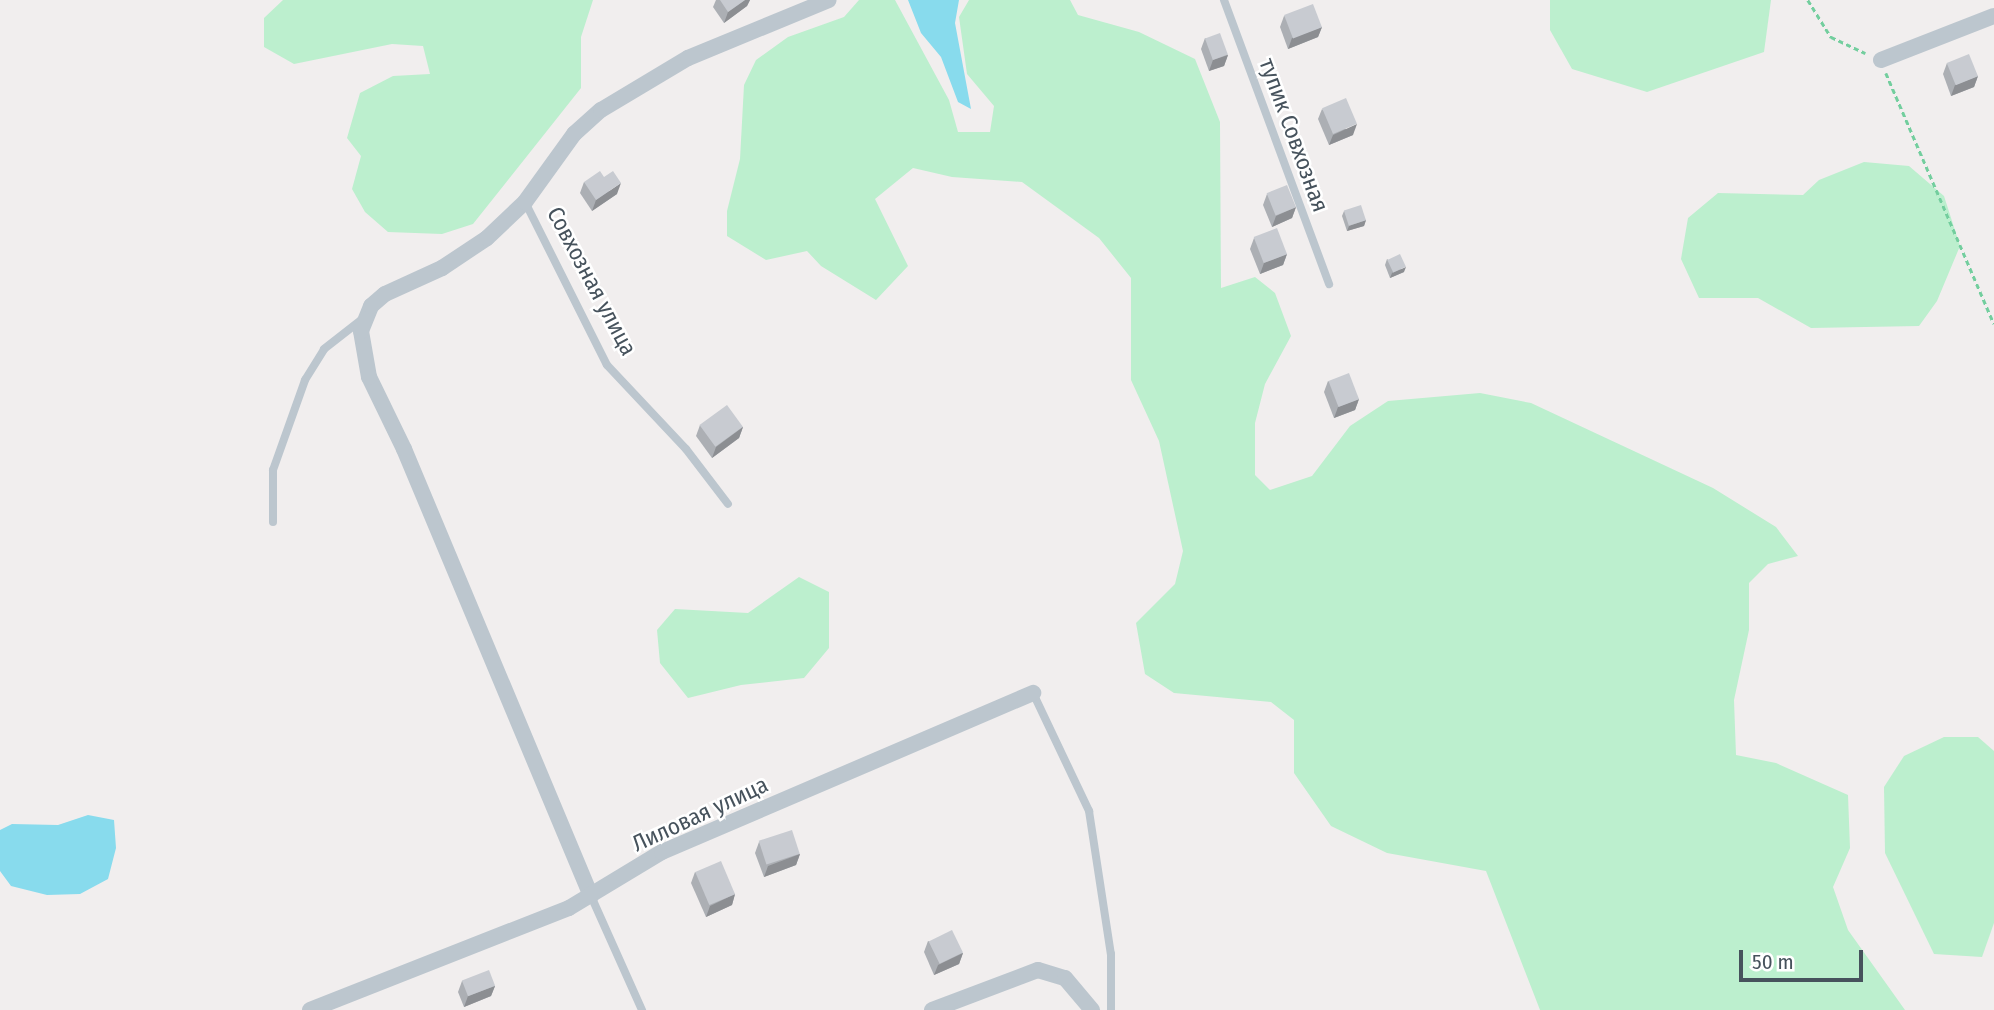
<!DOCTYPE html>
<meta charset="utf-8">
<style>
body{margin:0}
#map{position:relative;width:1994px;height:1010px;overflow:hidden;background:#f1eeee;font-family:"Fira Sans Condensed",sans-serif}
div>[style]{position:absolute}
.green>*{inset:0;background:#bcefce}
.water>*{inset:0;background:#88dbed}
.path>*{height:2.5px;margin-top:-1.25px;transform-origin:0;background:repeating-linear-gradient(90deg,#73ce9e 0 5px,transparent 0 8.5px)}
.lane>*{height:8px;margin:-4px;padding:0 4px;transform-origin:4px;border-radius:4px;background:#bcc6ce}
.street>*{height:16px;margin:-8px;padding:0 8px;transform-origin:8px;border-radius:8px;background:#bcc6ce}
.wall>*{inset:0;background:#acafb4}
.shaded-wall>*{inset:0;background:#8c8e92}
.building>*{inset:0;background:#c8cbd1;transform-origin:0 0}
span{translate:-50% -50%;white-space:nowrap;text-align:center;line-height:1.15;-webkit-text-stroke:5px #fff;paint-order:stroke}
.street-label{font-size:23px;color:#46525c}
.scale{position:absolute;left:1739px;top:950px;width:124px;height:32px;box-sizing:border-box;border:4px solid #46525c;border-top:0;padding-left:9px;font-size:21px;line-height:24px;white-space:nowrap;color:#46525c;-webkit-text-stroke:5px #fff;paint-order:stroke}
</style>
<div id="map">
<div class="green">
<div style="clip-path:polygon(283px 0,593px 0,581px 37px,581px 88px,473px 224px,442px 234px,388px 232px,365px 212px,352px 189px,361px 156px,347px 138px,360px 93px,393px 76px,430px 74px,423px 46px,392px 44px,294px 64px,264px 47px,264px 18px)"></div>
<div style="clip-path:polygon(859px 0,895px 0,949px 100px,958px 132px,990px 132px,994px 106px,967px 74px,959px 17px,969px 0,1070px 0,1078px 15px,1139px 32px,1195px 59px,1220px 122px,1221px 288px,1255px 277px,1275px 293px,1291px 336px,1265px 384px,1255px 423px,1255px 475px,1270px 490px,1312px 476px,1350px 426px,1388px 401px,1480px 393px,1531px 403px,1713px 488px,1776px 527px,1798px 556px,1768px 564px,1749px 583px,1749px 630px,1734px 700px,1736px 755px,1776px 763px,1848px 795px,1850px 848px,1833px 887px,1848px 930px,1905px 1010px,1540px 1010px,1486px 871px,1387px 853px,1331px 826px,1294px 773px,1294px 720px,1271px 702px,1174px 693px,1145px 674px,1136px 623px,1175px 584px,1183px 551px,1159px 441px,1131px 380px,1131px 278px,1099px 238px,1022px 182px,952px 177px,913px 168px,875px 199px,908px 266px,876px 300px,821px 266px,807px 251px,766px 260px,727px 236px,727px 211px,740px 159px,744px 85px,756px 60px,788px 37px,844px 17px)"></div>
<div style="clip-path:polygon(1550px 0,1771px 0,1764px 52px,1647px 92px,1572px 69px,1550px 30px)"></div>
<div style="clip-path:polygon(1864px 162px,1909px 166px,1944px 196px,1960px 246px,1937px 301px,1919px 326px,1811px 328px,1758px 298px,1699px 298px,1681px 259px,1688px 218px,1718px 193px,1803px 195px,1819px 180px)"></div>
<div style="clip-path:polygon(799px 577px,829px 592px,829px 648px,804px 678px,741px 685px,688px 698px,660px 663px,657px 630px,675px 609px,748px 613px)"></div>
<div style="clip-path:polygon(1944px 737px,1978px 737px,1994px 751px,1994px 923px,1982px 957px,1934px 954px,1885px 853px,1884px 787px,1904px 756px)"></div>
</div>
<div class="water">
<div style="clip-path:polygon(908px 0,959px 0,955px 23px,971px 109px,958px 102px,941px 57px,921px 33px)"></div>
<div style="clip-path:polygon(88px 815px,114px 820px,116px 848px,108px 879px,80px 894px,47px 895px,11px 886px,0 871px,0 830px,12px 824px,58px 825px)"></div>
</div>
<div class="path">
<div style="left:1808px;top:0;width:44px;rotate:58.1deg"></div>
<div style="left:1831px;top:37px;width:38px;rotate:25deg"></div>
<div style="left:1886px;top:73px;width:273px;rotate:66.7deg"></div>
</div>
<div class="lane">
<div style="left:1224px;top:0;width:303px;rotate:69.7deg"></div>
<div style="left:525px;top:202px;width:182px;rotate:63.3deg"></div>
<div style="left:607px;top:365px;width:115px;rotate:46.8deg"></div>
<div style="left:686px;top:449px;width:69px;rotate:52.6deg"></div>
<div style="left:273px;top:522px;width:52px;rotate:-90deg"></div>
<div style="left:273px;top:470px;width:96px;rotate:-70.4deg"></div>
<div style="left:305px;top:380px;width:36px;rotate:-58deg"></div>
<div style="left:324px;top:349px;width:52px;rotate:-38deg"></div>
<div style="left:1033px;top:693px;width:131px;rotate:64.6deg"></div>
<div style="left:1089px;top:811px;width:145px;rotate:81.3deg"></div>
<div style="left:1111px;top:954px;width:56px;rotate:90deg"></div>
<div style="left:591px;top:896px;width:125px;rotate:65.9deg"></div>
</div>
<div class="street">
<div style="left:1881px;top:60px;width:121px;rotate:-21.3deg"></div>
<div style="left:591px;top:896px;width:485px;rotate:-112.7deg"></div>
<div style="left:404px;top:449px;width:80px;rotate:-115.9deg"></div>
<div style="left:369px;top:377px;width:47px;rotate:-99.9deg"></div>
<div style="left:361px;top:331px;width:27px;rotate:-68deg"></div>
<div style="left:371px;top:306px;width:18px;rotate:-41deg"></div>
<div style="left:385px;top:294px;width:63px;rotate:-24.5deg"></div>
<div style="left:442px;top:268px;width:54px;rotate:-33.7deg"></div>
<div style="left:487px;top:238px;width:52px;rotate:-43.5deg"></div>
<div style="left:525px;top:202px;width:84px;rotate:-54.2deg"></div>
<div style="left:574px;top:134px;width:36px;rotate:-42deg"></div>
<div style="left:601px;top:110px;width:101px;rotate:-30.9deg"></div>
<div style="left:688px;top:58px;width:152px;rotate:-22.4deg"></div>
<div style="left:310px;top:1010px;width:278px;rotate:-21.5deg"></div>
<div style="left:569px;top:908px;width:109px;rotate:-31.1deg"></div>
<div style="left:662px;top:852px;width:404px;rotate:-23.2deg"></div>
<div style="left:932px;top:1010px;width:113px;rotate:-20.7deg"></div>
<div style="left:1038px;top:970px;width:28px;rotate:17deg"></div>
<div style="left:1065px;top:978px;width:42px;rotate:49.8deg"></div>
</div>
<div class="wall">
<div style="clip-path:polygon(716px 0,750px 0,747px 6px,724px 23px,713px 7px)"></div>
<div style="clip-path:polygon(1284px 16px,1322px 27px,1318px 37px,1288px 49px,1280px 27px)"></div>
<div style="clip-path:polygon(1205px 38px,1228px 55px,1224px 66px,1209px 71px,1201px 49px)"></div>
<div style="clip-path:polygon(1947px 63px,1978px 76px,1974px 87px,1951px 96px,1943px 74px)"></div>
<div style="clip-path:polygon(1322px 109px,1353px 135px,1329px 145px,1318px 119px)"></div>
<div style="clip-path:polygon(584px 182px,617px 194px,592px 211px,580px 193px)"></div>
<div style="clip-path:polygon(1267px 194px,1296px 207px,1292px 218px,1272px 227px,1263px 205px)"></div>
<div style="clip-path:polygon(1344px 211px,1366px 220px,1364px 226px,1347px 231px,1342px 216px)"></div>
<div style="clip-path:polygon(1254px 238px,1287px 254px,1283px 265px,1260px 274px,1250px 249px)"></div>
<div style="clip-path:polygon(1387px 259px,1404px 272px,1390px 278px,1385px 265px)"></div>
<div style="clip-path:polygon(1328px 381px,1359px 399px,1355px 410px,1334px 418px,1324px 392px)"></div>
<div style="clip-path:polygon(700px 425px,743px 427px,739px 438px,712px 458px,696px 436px)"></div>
<div style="clip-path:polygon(759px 842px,800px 854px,796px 865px,764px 877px,755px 853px)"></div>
<div style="clip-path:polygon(695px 872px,735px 894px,732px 905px,706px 917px,691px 883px)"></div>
<div style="clip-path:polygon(928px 941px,963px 953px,959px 964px,934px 975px,924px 952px)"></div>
<div style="clip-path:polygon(462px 981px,495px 986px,491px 996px,464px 1007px,458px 992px)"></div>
</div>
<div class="shaded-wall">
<div style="clip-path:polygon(745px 0,750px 0,747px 6px,724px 23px,728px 12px)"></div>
<div style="clip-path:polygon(1322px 27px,1318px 37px,1288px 49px,1292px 38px)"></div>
<div style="clip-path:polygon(1228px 55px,1224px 66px,1209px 71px,1213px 60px)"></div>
<div style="clip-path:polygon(1978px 76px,1974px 87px,1951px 96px,1955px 85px)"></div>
<div style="clip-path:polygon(1357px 124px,1353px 135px,1329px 145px,1333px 135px)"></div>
<div style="clip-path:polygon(621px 183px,617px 194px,592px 211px,596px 200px)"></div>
<div style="clip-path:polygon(1296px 207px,1292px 218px,1272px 227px,1276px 216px)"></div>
<div style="clip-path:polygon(1366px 220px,1364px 226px,1347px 231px,1349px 226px)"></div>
<div style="clip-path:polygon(1287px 254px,1283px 265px,1260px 274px,1264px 263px)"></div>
<div style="clip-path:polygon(1406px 267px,1404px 272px,1390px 278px,1392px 273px)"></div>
<div style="clip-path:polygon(1359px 399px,1355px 410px,1334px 418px,1338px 407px)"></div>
<div style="clip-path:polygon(743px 427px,739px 438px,712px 458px,716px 447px)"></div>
<div style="clip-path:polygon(800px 854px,796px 865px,764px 877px,768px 866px)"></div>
<div style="clip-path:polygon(735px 894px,732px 905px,706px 917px,710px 906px)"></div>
<div style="clip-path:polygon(963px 953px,959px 964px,934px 975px,938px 965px)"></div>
<div style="clip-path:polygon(495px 986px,491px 996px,464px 1007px,468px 996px)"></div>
</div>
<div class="building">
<div style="clip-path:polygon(720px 0,745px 0,728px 12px)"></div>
<div style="left:1313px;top:4px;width:25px;height:31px;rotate:69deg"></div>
<div style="left:1220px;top:33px;width:23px;height:16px;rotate:70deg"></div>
<div style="left:1969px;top:54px;width:24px;height:24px;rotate:68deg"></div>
<div style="left:1346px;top:98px;width:28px;height:26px;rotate:67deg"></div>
<div style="clip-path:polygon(600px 171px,604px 177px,613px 171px,621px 183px,596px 200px,584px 182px)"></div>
<div style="left:1287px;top:185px;width:24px;height:22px;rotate:68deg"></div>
<div style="left:1361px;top:205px;width:16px;height:18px;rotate:72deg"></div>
<div style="left:1277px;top:228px;width:28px;height:25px;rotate:69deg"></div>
<div style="left:1400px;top:254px;width:14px;height:14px;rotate:65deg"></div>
<div style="left:1349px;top:373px;width:28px;height:22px;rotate:69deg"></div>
<div style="left:727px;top:405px;width:27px;height:34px;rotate:54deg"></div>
<div style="left:792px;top:830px;width:25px;height:35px;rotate:72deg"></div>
<div style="left:721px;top:861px;width:36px;height:28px;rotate:67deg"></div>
<div style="left:952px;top:930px;width:25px;height:26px;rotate:64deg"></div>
<div style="left:489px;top:970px;width:17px;height:29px;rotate:69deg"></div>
</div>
<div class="street-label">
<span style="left:1294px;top:135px;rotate:70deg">тупик Совхозная</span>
<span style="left:592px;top:281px;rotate:62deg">Совхозная улица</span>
<span style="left:700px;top:814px;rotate:-25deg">Лиловая улица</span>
</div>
<div class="scale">50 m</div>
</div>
